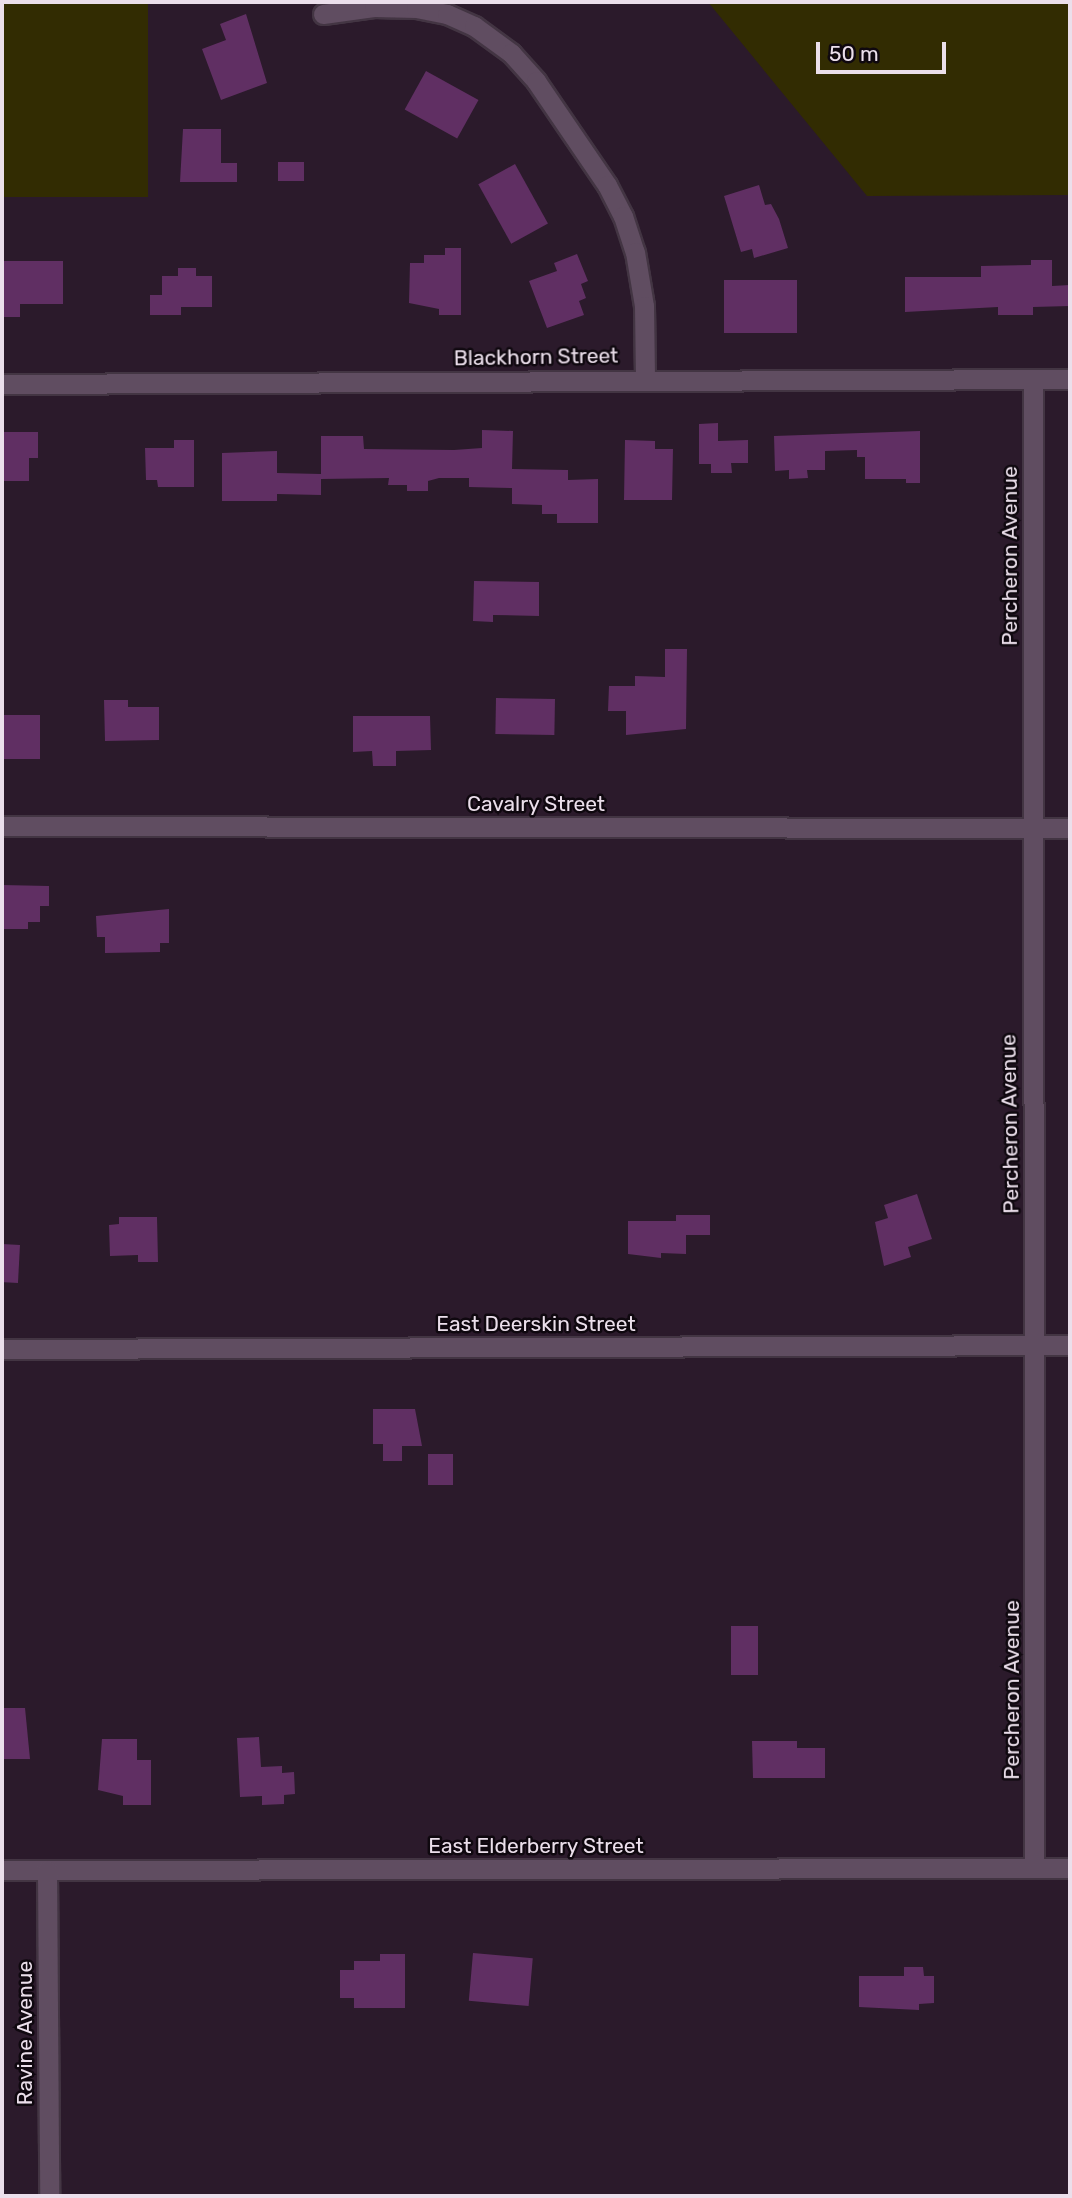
<!DOCTYPE html>
<style>
body{margin:0}
#map{position:relative;width:1072px;height:2198px;overflow:hidden;background:#2b1a2b;font-family:Rubik,sans-serif}
div>[style]{position:absolute}
.green>*{inset:0;background:#322c02;transform-origin:0 0}
.building>*{inset:0;background:#602f63;transform-origin:0 0}
.roads{filter:drop-shadow(2px 0 #433543) drop-shadow(-2px 0 #433543) drop-shadow(0 2px #433543) drop-shadow(0 -2px #433543)}
.minor>*{height:19px;margin:-9.5px;padding:0 9.5px;transform-origin:9.5px;border-radius:9.5px;background:#604d61}
span{translate:-50% -50%;white-space:nowrap;text-align:center;line-height:1.15;-webkit-text-stroke:5px #0f080f;paint-order:stroke}
.street-label{font-size:21px;color:#ebdfeb}
.frame{position:absolute;inset:0;border:4px solid #ebdfeb;pointer-events:none}
.scale{position:absolute;left:816px;top:42px;width:130px;height:32px;box-sizing:border-box;border:4px solid #ebdfeb;border-top:0;padding-left:9px;font-size:21px;line-height:24px;white-space:nowrap;color:#ebdfeb;-webkit-text-stroke:5px #0f080f;paint-order:stroke}
</style>
<div id="map">
<div class="green">
<div style="left:2px;top:2px;width:146px;height:195px"></div>
<div style="clip-path:polygon(708px 2px,1070px 2px,1070px 195px,867px 196px)"></div>
</div>
<div class="building">
<div style="clip-path:polygon(246px 14px,267px 83px,221px 100px,202px 49px,226px 40px,220px 24px)"></div>
<div style="left:426px;top:71px;width:60px;height:44px;rotate:29deg"></div>
<div style="clip-path:polygon(183px 129px,221px 129px,221px 163px,237px 163px,237px 182px,180px 182px)"></div>
<div style="left:278px;top:162px;width:26px;height:19px"></div>
<div style="left:515px;top:164px;width:68px;height:42px;rotate:61deg"></div>
<div style="clip-path:polygon(759px 185px,765px 205px,771px 204px,779px 219px,788px 248px,754px 258px,752px 249px,741px 252px,724px 196px)"></div>
<div style="clip-path:polygon(445px 248px,461px 248px,461px 315px,439px 315px,439px 309px,409px 303px,410px 263px,424px 263px,424px 255px,445px 255px)"></div>
<div style="clip-path:polygon(577px 254px,588px 281px,581px 284px,586px 298px,579px 301px,584px 315px,547px 328px,529px 281px,557px 271px,554px 263px)"></div>
<div style="clip-path:polygon(1031px 260px,1052px 260px,1052px 286px,1070px 285px,1070px 306px,1033px 307px,1033px 315px,998px 315px,998px 307px,905px 312px,905px 277px,981px 277px,981px 266px,1031px 265px)"></div>
<div style="clip-path:polygon(2px 261px,63px 261px,63px 304px,20px 304px,20px 317px,2px 317px)"></div>
<div style="clip-path:polygon(178px 268px,196px 268px,196px 276px,212px 276px,212px 307px,181px 307px,181px 315px,150px 315px,150px 295px,162px 295px,162px 276px,178px 276px)"></div>
<div style="left:797px;top:280px;width:53px;height:73px;rotate:90deg"></div>
<div style="clip-path:polygon(718px 423px,718px 441px,748px 440px,748px 463px,731px 463px,732px 473px,711px 473px,711px 464px,699px 464px,699px 424px)"></div>
<div style="clip-path:polygon(482px 430px,513px 431px,512px 469px,568px 470px,568px 480px,598px 479px,598px 523px,557px 523px,557px 514px,542px 514px,542px 505px,512px 504px,512px 488px,469px 487px,469px 478px,439px 478px,428px 481px,428px 491px,407px 491px,407px 485px,388px 485px,389px 478px,321px 479px,321px 475px,321px 495px,277px 494px,277px 501px,222px 501px,222px 453px,277px 451px,277px 473px,321px 474px,321px 436px,363px 436px,364px 449px,454px 450px,482px 448px)"></div>
<div style="clip-path:polygon(920px 431px,920px 483px,906px 483px,906px 479px,865px 479px,865px 457px,857px 457px,857px 450px,825px 451px,825px 470px,807px 470px,808px 478px,789px 479px,789px 470px,775px 471px,774px 436px)"></div>
<div style="clip-path:polygon(2px 432px,38px 432px,38px 458px,29px 458px,29px 481px,2px 481px)"></div>
<div style="clip-path:polygon(174px 440px,194px 440px,194px 487px,158px 487px,157px 480px,146px 480px,145px 448px,174px 448px)"></div>
<div style="clip-path:polygon(625px 440px,655px 441px,655px 449px,673px 449px,672px 500px,624px 500px)"></div>
<div style="clip-path:polygon(474px 581px,539px 582px,539px 616px,493px 615px,493px 622px,473px 621px)"></div>
<div style="clip-path:polygon(665px 649px,687px 649px,686px 729px,626px 735px,626px 711px,608px 711px,609px 686px,635px 686px,635px 676px,665px 677px)"></div>
<div style="left:496px;top:698px;width:59px;height:36px;rotate:1deg"></div>
<div style="clip-path:polygon(104px 700px,128px 700px,128px 707px,159px 707px,159px 740px,105px 741px)"></div>
<div style="left:2px;top:715px;width:38px;height:44px"></div>
<div style="clip-path:polygon(353px 716px,430px 716px,431px 750px,396px 751px,396px 766px,373px 766px,372px 751px,353px 752px)"></div>
<div style="clip-path:polygon(2px 885px,49px 886px,49px 906px,40px 906px,40px 922px,28px 922px,28px 929px,2px 929px)"></div>
<div style="clip-path:polygon(169px 909px,169px 943px,160px 943px,160px 952px,105px 953px,105px 937px,97px 937px,96px 916px)"></div>
<div style="clip-path:polygon(917px 1194px,932px 1239px,908px 1247px,911px 1257px,884px 1266px,875px 1222px,888px 1218px,884px 1205px)"></div>
<div style="clip-path:polygon(676px 1215px,710px 1215px,710px 1235px,686px 1235px,686px 1254px,661px 1253px,661px 1258px,628px 1254px,628px 1221px,676px 1221px)"></div>
<div style="clip-path:polygon(119px 1217px,157px 1217px,158px 1262px,138px 1262px,138px 1255px,110px 1256px,109px 1225px,119px 1224px)"></div>
<div style="left:2px;top:1244px;width:18px;height:38px;rotate:3deg"></div>
<div style="clip-path:polygon(373px 1409px,415px 1409px,422px 1446px,402px 1446px,402px 1461px,383px 1461px,383px 1444px,373px 1444px)"></div>
<div style="left:428px;top:1454px;width:25px;height:31px"></div>
<div style="left:731px;top:1626px;width:27px;height:49px"></div>
<div style="clip-path:polygon(2px 1708px,25px 1708px,30px 1759px,2px 1759px)"></div>
<div style="clip-path:polygon(259px 1737px,261px 1767px,282px 1766px,282px 1773px,294px 1772px,295px 1794px,284px 1795px,284px 1804px,262px 1805px,262px 1796px,240px 1797px,237px 1738px)"></div>
<div style="clip-path:polygon(102px 1739px,137px 1739px,137px 1760px,151px 1760px,151px 1805px,123px 1805px,123px 1796px,98px 1790px)"></div>
<div style="clip-path:polygon(752px 1741px,797px 1741px,797px 1748px,825px 1748px,825px 1778px,753px 1778px)"></div>
<div style="left:473px;top:1953px;width:60px;height:48px;rotate:5deg"></div>
<div style="clip-path:polygon(380px 1954px,405px 1954px,405px 2008px,354px 2008px,354px 1998px,340px 1998px,340px 1970px,354px 1970px,354px 1961px,380px 1961px)"></div>
<div style="clip-path:polygon(904px 1967px,923px 1967px,924px 1976px,934px 1976px,934px 2003px,919px 2004px,919px 2010px,859px 2007px,859px 1976px,904px 1976px)"></div>
</div>
<div class="roads">
<div class="minor">
<div style="left:323px;top:14px;width:51px;rotate:-7.8deg"></div>
<div style="left:374px;top:7px;width:42px;rotate:1.4deg"></div>
<div style="left:416px;top:8px;width:32px;rotate:11deg"></div>
<div style="left:447px;top:14px;width:30px;rotate:24deg"></div>
<div style="left:474px;top:26px;width:46px;rotate:36.1deg"></div>
<div style="left:511px;top:53px;width:38px;rotate:48deg"></div>
<div style="left:536px;top:81px;width:126px;rotate:55.7deg"></div>
<div style="left:607px;top:185px;width:35px;rotate:63deg"></div>
<div style="left:623px;top:216px;width:38px;rotate:72deg"></div>
<div style="left:635px;top:252px;width:55px;rotate:80.5deg"></div>
<div style="left:644px;top:306px;width:73px;rotate:89.2deg"></div>
<div style="left:1033px;top:379px;width:1489px;rotate:89.96deg"></div>
<div style="left:2px;top:384px;width:1068px;rotate:-0.27deg"></div>
<div style="left:2px;top:826px;width:1068px;rotate:0.11deg"></div>
<div style="left:2px;top:1349px;width:1068px;rotate:-0.21deg"></div>
<div style="left:2px;top:1870px;width:1068px;rotate:-0.11deg"></div>
<div style="left:47px;top:1870px;width:326px;rotate:89.6deg"></div>
</div>
</div>
<div class="street-label">
<span style="left:536px;top:357px;rotate:-1deg">Blackhorn Street</span>
<span style="left:1010px;top:556px;rotate:-90deg">Percheron Avenue</span>
<span style="left:536px;top:804px">Cavalry Street</span>
<span style="left:1010px;top:1124px;rotate:-91deg">Percheron Avenue</span>
<span style="left:536px;top:1324px">East Deerskin Street</span>
<span style="left:1012px;top:1690px;rotate:-90deg">Percheron Avenue</span>
<span style="left:536px;top:1846px">East Elderberry Street</span>
<span style="left:25px;top:2033px;rotate:-90deg">Ravine Avenue</span>
</div>
<div class="frame"></div>
<div class="scale">50 m</div>
</div>
